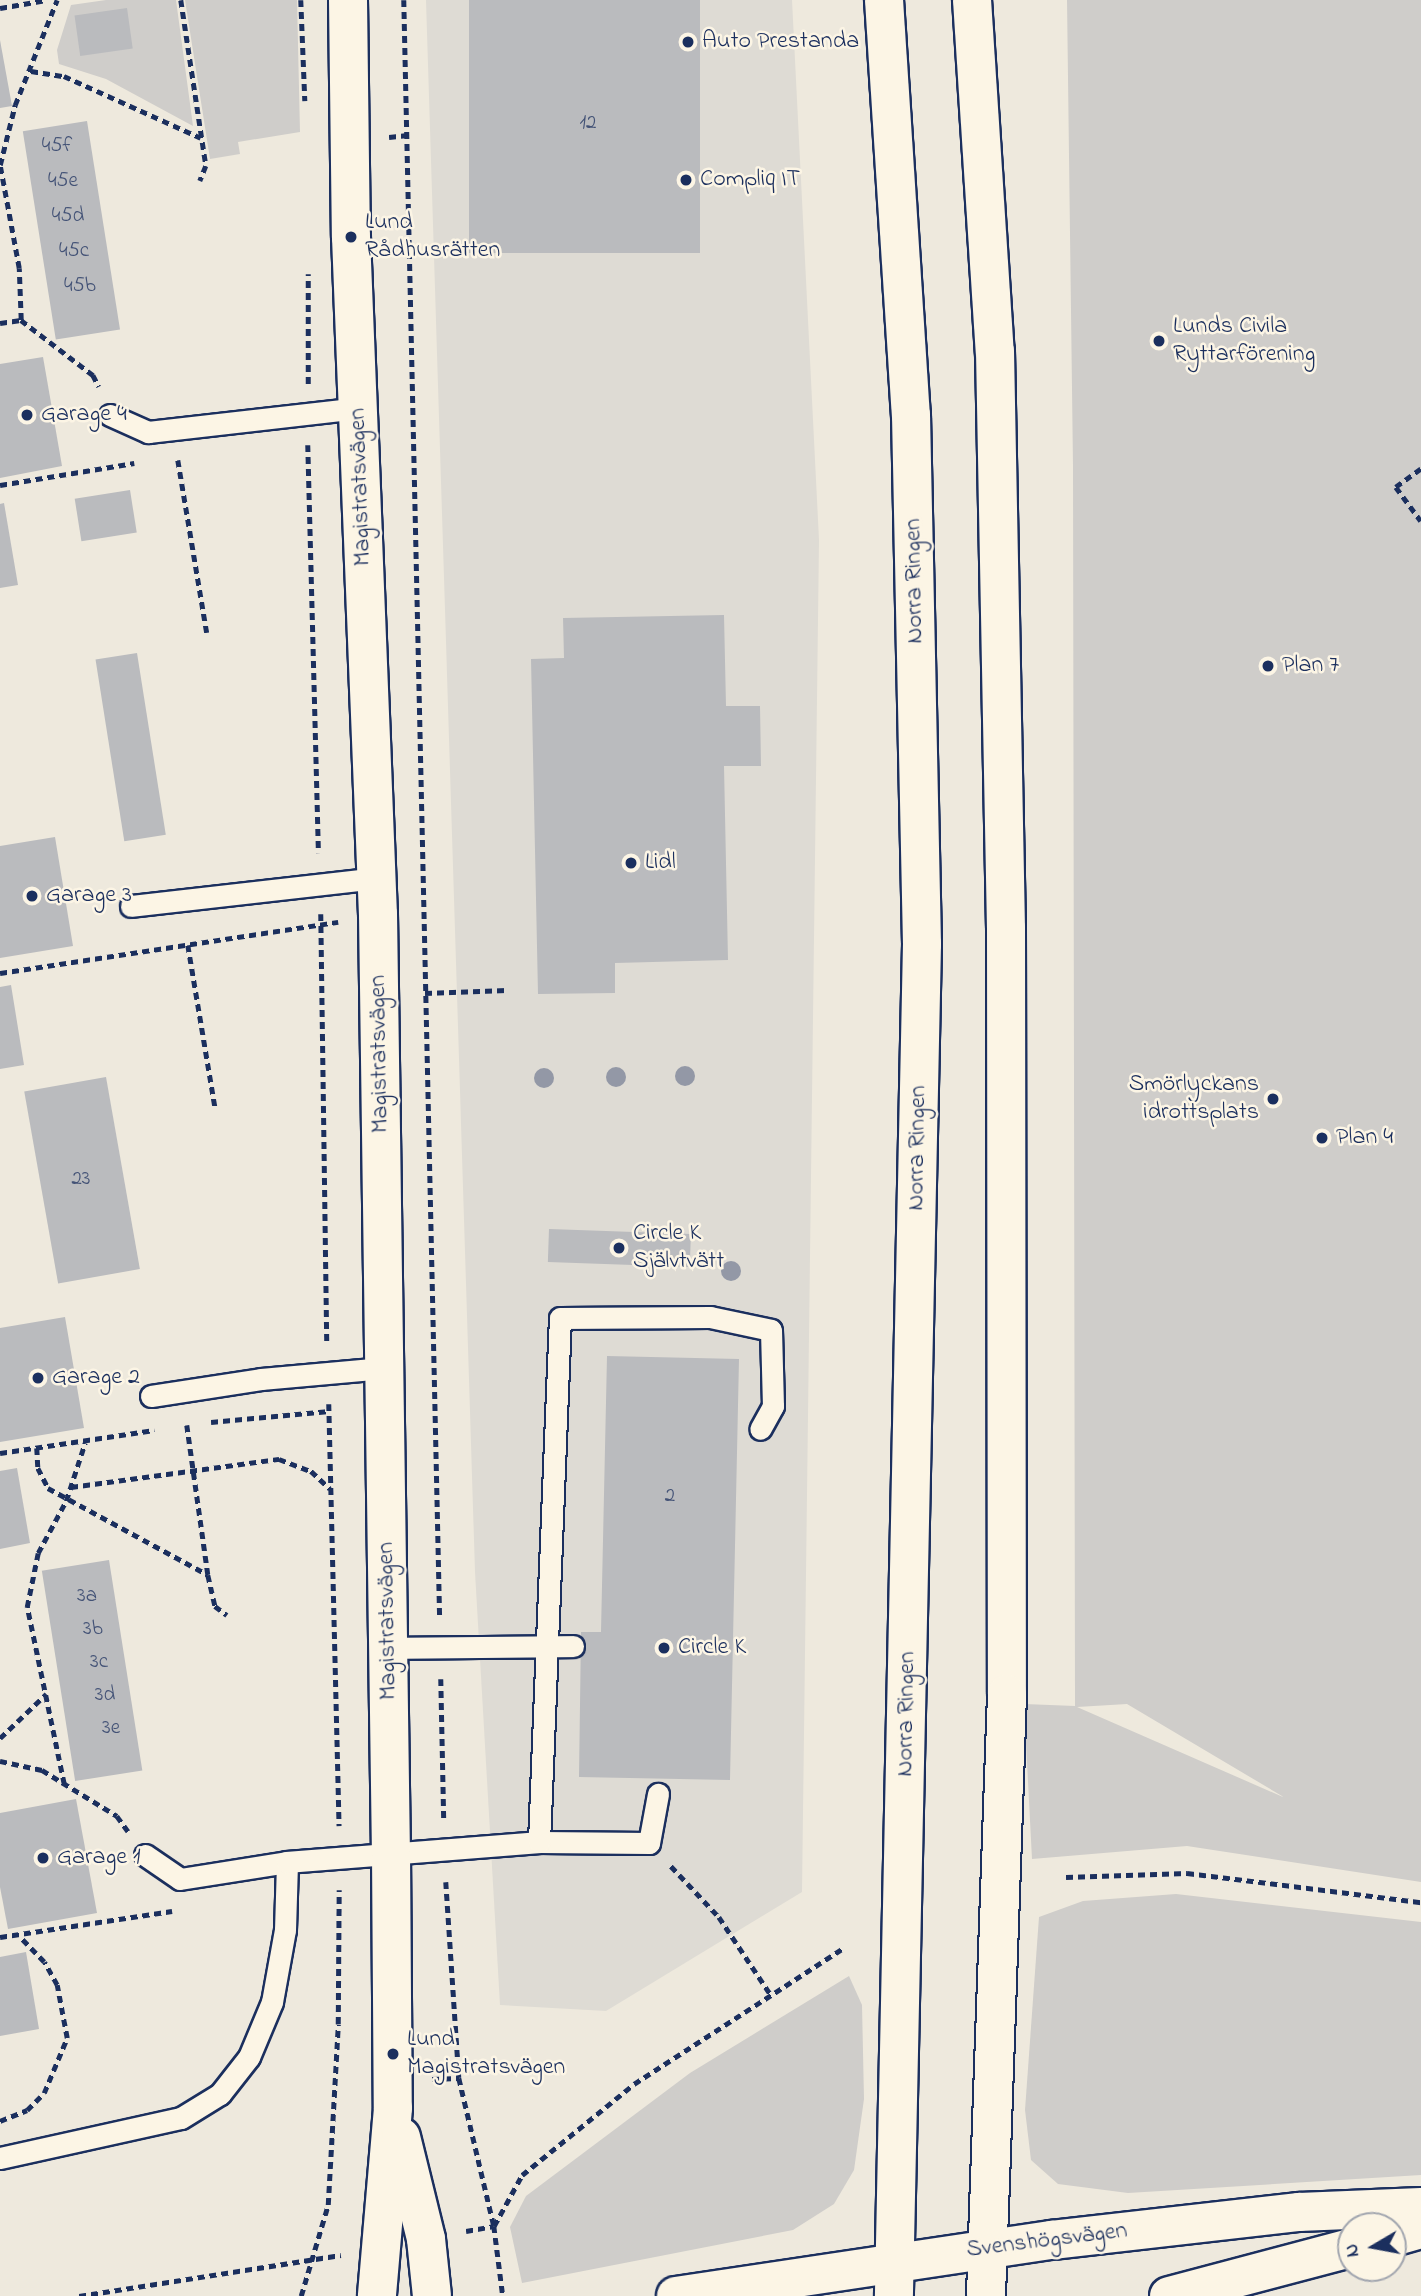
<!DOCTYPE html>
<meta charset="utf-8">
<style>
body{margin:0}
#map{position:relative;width:1421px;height:2296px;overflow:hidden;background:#eee9dd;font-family:"Indie Flower",sans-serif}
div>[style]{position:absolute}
.built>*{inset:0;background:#dedbd4}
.green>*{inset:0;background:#cfcdca}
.building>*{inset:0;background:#babbbe;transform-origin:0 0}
.path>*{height:4.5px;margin-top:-2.25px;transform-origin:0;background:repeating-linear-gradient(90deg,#1b2f5e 0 7px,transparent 0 12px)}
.roads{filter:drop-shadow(2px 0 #1b2f5e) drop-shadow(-2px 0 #1b2f5e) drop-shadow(0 2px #1b2f5e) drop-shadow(0 -2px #1b2f5e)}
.service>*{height:21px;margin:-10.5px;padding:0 10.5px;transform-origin:10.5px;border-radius:10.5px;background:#fcf5e5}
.tertiary>*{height:38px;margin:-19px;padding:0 19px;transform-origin:19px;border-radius:19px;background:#fcf5e5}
.secondary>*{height:38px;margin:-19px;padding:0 19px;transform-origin:19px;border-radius:19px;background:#fcf5e5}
.primary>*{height:38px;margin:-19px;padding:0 19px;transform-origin:19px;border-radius:19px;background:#fcf5e5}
.trees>*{width:20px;height:20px;margin:-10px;border-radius:50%;background:#9398a6}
.dots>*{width:19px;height:19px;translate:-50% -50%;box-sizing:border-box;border:4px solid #fcf5e5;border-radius:50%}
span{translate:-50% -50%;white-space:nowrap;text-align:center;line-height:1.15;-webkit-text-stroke:5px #fcf5e5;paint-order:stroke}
.number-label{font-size:21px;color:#435276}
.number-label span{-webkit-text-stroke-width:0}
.poi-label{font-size:24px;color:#1b2f5e}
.left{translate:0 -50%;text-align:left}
.right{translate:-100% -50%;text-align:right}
.street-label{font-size:24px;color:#1b2f5e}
.north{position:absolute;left:1337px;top:2212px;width:70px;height:70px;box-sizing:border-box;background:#fcf5e5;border:2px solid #a2a6af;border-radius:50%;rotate:260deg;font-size:19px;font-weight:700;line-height:28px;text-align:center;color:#1b2f5e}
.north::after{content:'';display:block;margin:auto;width:24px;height:32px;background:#1b2f5e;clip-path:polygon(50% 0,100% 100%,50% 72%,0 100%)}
</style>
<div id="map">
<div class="built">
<div style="clip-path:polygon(426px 0,792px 0,819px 540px,802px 1892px,606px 2011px,500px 2005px,475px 1572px)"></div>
</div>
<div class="green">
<div style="clip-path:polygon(106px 0,176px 0,193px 126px,106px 79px,59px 64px,57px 50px,71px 5px)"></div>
<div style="clip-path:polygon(185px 0,297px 0,300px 132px,238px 142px,240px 154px,210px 159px)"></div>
<div style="clip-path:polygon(evenodd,1067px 0,1421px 0,1421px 1882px,1187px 1846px,1032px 1859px,1024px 1704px,1075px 1706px,1073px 466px,1067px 0,1127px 1704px,1282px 1796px,1283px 1797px,1077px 1707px,1127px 1704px)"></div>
<div style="clip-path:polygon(1176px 1894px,1421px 1922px,1421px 2175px,1128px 2193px,1058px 2184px,1031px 2160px,1025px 2110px,1039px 1917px,1083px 1901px)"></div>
<div style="clip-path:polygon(849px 1976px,862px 2005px,864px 2099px,854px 2170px,834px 2204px,793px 2230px,522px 2283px,510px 2227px,526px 2196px,690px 2073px)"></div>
</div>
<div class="building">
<div style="left:469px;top:0;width:231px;height:253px"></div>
<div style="left:127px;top:8px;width:41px;height:53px;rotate:82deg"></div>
<div style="clip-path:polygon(0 40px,12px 106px,0 108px)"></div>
<div style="left:87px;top:121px;width:211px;height:65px;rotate:81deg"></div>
<div style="clip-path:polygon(43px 357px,62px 466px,0 478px,0 364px)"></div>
<div style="left:130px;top:490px;width:43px;height:56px;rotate:81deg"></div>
<div style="clip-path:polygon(4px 503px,18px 585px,0 588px,0 504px)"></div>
<div style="clip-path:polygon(724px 615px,726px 706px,760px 706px,761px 766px,724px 766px,728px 960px,615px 963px,615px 993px,538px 994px,531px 659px,564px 658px,563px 618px)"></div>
<div style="left:137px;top:653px;width:184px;height:42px;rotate:81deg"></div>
<div style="clip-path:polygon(55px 837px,73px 946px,0 958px,0 846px)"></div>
<div style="clip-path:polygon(11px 985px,24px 1065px,0 1069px,0 987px)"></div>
<div style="left:106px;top:1077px;width:195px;height:83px;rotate:80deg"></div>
<div style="left:549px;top:1229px;width:142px;height:33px;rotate:2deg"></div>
<div style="clip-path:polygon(65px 1317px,84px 1428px,0 1442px,0 1328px)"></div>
<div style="clip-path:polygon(607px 1356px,739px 1359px,730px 1780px,579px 1777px,581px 1632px,601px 1632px)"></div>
<div style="clip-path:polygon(17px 1468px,30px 1543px,0 1549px,0 1471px)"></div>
<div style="left:109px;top:1560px;width:213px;height:68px;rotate:81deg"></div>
<div style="clip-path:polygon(76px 1799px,97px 1913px,8px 1929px,0 1887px,0 1813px)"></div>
<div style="clip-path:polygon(26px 1952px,39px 2029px,0 2036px,0 1957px)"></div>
</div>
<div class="path">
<div style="left:181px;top:0;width:168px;rotate:81.4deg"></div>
<div style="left:206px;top:166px;width:16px;rotate:112deg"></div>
<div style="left:301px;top:0;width:101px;rotate:87.7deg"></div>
<div style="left:404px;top:0;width:1618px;rotate:88.73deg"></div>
<div style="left:0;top:8px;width:47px;rotate:-9.9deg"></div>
<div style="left:31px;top:71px;width:33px;rotate:9deg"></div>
<div style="left:64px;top:76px;width:150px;rotate:24.3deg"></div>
<div style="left:389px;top:137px;width:19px;rotate:-6deg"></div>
<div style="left:21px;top:320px;width:52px;rotate:-92.2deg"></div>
<div style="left:19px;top:268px;width:105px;rotate:-100.5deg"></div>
<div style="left:0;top:165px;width:62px;rotate:-76deg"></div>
<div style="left:15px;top:105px;width:113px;rotate:-68.2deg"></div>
<div style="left:0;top:323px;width:21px;rotate:-8deg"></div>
<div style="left:21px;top:320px;width:91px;rotate:37.4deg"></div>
<div style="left:93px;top:375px;width:13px;rotate:63deg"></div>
<div style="left:308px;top:384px;width:110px;rotate:-90deg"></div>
<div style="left:308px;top:445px;width:408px;rotate:88.5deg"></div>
<div style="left:178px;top:460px;width:175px;rotate:80.5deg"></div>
<div style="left:1421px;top:469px;width:31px;rotate:144deg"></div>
<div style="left:1396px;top:487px;width:42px;rotate:53.7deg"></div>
<div style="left:0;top:485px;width:136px;rotate:-9.3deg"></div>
<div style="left:321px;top:914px;width:429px;rotate:89.2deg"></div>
<div style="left:188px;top:945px;width:164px;rotate:80.5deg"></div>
<div style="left:0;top:973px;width:342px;rotate:-8.6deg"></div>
<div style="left:425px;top:993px;width:82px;rotate:-2.1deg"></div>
<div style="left:329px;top:1404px;width:422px;rotate:88.6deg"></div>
<div style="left:211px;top:1422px;width:119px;rotate:-5.3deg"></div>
<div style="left:187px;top:1425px;width:151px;rotate:82deg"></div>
<div style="left:208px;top:1575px;width:32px;rotate:77deg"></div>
<div style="left:215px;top:1606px;width:15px;rotate:37deg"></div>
<div style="left:37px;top:1448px;width:20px;rotate:87deg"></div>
<div style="left:38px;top:1468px;width:22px;rotate:63deg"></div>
<div style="left:48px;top:1488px;width:182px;rotate:28.5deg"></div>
<div style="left:0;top:1453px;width:156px;rotate:-8.5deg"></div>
<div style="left:71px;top:1487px;width:210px;rotate:-7.7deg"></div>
<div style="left:279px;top:1459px;width:34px;rotate:21deg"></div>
<div style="left:311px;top:1471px;width:26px;rotate:43deg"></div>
<div style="left:441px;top:1679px;width:139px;rotate:88.8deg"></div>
<div style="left:0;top:1738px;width:64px;rotate:-43.7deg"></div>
<div style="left:0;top:1761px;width:43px;rotate:12.1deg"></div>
<div style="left:42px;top:1770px;width:88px;rotate:31.5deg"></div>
<div style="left:117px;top:1816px;width:19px;rotate:54deg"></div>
<div style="left:64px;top:1784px;width:181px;rotate:-101.8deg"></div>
<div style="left:27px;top:1607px;width:55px;rotate:-78.5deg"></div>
<div style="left:38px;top:1553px;width:59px;rotate:-61.7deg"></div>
<div style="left:66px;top:1501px;width:61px;rotate:-71.9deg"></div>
<div style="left:671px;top:1866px;width:70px;rotate:46.7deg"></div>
<div style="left:719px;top:1917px;width:94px;rotate:56.3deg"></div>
<div style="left:1066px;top:1877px;width:121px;rotate:-1.9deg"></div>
<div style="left:1187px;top:1873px;width:236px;rotate:7.1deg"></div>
<div style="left:446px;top:1882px;width:196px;rotate:86.2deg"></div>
<div style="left:459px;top:2078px;width:152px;rotate:76.7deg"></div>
<div style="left:494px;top:2226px;width:71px;rotate:82.7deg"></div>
<div style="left:0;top:1937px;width:174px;rotate:-8.6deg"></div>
<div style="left:432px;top:2079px;width:27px;rotate:-2deg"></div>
<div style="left:0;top:2121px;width:29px;rotate:-22deg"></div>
<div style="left:27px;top:2110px;width:24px;rotate:-45deg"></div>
<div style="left:44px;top:2093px;width:60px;rotate:-67.3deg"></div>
<div style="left:67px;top:2038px;width:54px;rotate:-100.7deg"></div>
<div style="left:57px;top:1985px;width:26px;rotate:-119deg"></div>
<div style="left:44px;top:1962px;width:35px;rotate:-134deg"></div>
<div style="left:466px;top:2231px;width:28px;rotate:-10deg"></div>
<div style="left:494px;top:2226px;width:58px;rotate:-61.2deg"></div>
<div style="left:522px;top:2175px;width:144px;rotate:-39.1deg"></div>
<div style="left:634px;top:2084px;width:248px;rotate:-33deg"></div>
<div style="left:79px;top:2296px;width:265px;rotate:-8.9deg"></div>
<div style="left:301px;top:2296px;width:95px;rotate:-73.5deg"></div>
<div style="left:328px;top:2205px;width:181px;rotate:-86.8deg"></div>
<div style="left:338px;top:2024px;width:134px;rotate:-89.6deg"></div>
</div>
<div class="roads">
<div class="service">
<div style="left:110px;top:415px;width:42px;rotate:24.1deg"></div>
<div style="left:148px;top:432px;width:211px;rotate:-6.5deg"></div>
<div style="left:131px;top:906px;width:247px;rotate:-6.5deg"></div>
<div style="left:151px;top:1396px;width:111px;rotate:-8.8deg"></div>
<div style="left:261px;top:1379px;width:123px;rotate:-5.1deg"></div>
<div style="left:389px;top:1648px;width:184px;rotate:-0.6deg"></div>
<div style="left:539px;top:1842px;width:110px;rotate:0.5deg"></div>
<div style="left:649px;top:1843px;width:50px;rotate:-79.6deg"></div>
<div style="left:145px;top:1855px;width:42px;rotate:34.4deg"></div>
<div style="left:180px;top:1879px;width:108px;rotate:-9deg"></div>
<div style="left:0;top:2158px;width:185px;rotate:-12.5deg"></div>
<div style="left:181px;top:2118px;width:46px;rotate:-31.6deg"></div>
<div style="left:220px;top:2094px;width:47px;rotate:-51.9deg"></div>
<div style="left:249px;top:2057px;width:60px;rotate:-67.3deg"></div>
<div style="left:272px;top:2002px;width:73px;rotate:-79.8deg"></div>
<div style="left:285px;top:1930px;width:68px;rotate:-88.3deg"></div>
<div style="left:287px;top:1862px;width:253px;rotate:-4.5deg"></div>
<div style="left:539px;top:1842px;width:524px;rotate:-87.71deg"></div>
<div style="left:560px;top:1318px;width:150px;rotate:-0.4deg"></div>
<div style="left:710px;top:1317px;width:62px;rotate:12deg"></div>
<div style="left:771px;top:1330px;width:76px;rotate:88.5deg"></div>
<div style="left:773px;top:1406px;width:26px;rotate:119deg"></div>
</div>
<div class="tertiary">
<div style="left:348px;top:0;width:237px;rotate:89.3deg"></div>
<div style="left:351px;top:237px;width:678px;rotate:87.72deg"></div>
<div style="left:378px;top:914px;width:939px;rotate:89.21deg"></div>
<div style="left:391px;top:1853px;width:255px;rotate:89.6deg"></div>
<div style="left:393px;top:2108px;width:189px;rotate:94.9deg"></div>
<div style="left:401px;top:2137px;width:105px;rotate:76.2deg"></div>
<div style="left:426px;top:2239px;width:57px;rotate:84deg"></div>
</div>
<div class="secondary">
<div style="left:1393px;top:2237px;width:29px;rotate:-16deg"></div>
<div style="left:676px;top:2296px;width:380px;rotate:-8.5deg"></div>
<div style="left:1052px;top:2240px;width:249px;rotate:-6.5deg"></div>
<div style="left:1299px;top:2212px;width:122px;rotate:-2.3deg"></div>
<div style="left:1169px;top:2296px;width:188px;rotate:-14.8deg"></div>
</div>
<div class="primary">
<div style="left:884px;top:0;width:416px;rotate:86.3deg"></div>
<div style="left:911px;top:415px;width:529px;rotate:88.81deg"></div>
<div style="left:922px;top:944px;width:1352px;rotate:91.19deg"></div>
<div style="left:972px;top:0;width:352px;rotate:86.3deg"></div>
<div style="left:995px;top:351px;width:577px;rotate:88.91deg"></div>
<div style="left:1006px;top:928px;width:766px;rotate:89.93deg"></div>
<div style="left:1007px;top:1694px;width:602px;rotate:92deg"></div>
</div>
</div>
<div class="trees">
<div style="left:685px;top:1076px"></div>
<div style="left:616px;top:1077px"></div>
<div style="left:544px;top:1078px"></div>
<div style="left:731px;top:1271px"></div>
</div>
<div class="dots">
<div style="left:688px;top:42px;background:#1b2f5e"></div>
<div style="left:686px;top:180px;background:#1b2f5e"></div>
<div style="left:351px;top:237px;background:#1b2f5e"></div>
<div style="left:1159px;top:341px;background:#1b2f5e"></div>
<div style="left:27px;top:415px;background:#1b2f5e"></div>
<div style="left:1268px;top:666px;background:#1b2f5e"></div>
<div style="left:631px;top:863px;background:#1b2f5e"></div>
<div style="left:32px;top:896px;background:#1b2f5e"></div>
<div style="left:1273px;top:1099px;background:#1b2f5e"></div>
<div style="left:1322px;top:1138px;background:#1b2f5e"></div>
<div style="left:619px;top:1248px;background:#1b2f5e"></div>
<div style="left:38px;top:1378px;background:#1b2f5e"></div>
<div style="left:664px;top:1648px;background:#1b2f5e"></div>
<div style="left:43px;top:1858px;background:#1b2f5e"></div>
<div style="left:393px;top:2054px;background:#1b2f5e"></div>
</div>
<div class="number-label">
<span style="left:588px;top:123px">12</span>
<span style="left:57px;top:146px">45f</span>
<span style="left:63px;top:181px">45e</span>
<span style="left:68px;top:216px">45d</span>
<span style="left:74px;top:251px">45c</span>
<span style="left:80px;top:286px">45b</span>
<span style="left:81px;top:1179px">23</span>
<span style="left:670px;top:1496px">2</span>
<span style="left:87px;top:1596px">3a</span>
<span style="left:93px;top:1629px">3b</span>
<span style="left:99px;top:1662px">3c</span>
<span style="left:105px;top:1695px">3d</span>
<span style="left:111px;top:1728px">3e</span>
</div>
<div class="poi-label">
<span class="left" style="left:702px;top:42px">Auto Prestanda</span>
<span class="left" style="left:700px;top:180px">Compliq IT</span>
<span class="left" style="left:365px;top:237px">Lund<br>Rådhusrätten</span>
<span class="left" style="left:1173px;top:341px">Lunds Civila<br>Ryttarförening</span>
<span class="left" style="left:41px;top:415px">Garage 4</span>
<span class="left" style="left:1282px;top:666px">Plan 7</span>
<span class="left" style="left:645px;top:863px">Lidl</span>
<span class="left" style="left:46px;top:896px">Garage 3</span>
<span class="right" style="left:1259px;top:1099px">Smörlyckans<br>idrottsplats</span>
<span class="left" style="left:1336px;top:1138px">Plan 4</span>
<span class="left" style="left:633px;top:1248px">Circle K<br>Självtvätt</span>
<span class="left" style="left:52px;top:1378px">Garage 2</span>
<span class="left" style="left:678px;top:1648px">Circle K</span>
<span class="left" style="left:57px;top:1858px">Garage 1</span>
<span class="left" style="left:407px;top:2054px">Lund<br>Magistratsvägen</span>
</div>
<div class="street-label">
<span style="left:361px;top:487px;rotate:-92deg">Magistratsvägen</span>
<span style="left:915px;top:581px;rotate:-91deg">Norra Ringen</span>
<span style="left:380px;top:1054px;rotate:-91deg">Magistratsvägen</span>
<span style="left:918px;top:1148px;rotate:-89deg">Norra Ringen</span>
<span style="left:388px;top:1621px;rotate:-91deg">Magistratsvägen</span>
<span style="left:907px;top:1714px;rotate:-89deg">Norra Ringen</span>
<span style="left:1047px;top:2241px;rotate:-7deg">Svenshögsvägen</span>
</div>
<div class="north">N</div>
</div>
